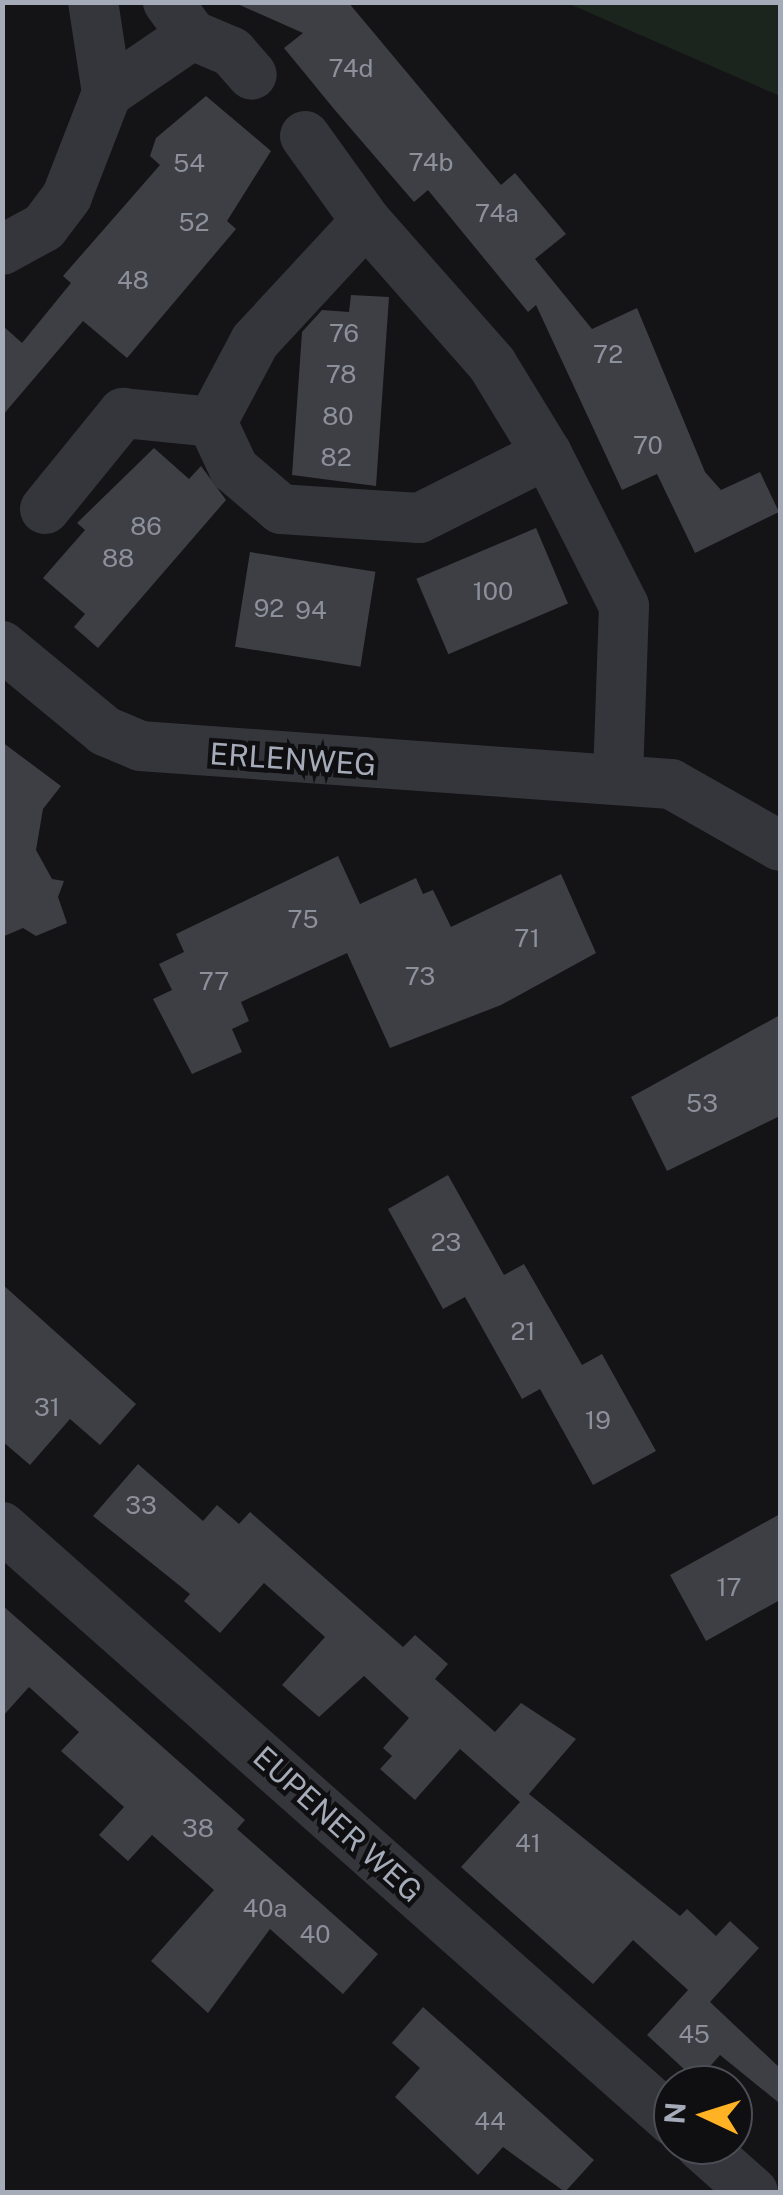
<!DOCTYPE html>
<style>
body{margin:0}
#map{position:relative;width:783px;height:2195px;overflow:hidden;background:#141416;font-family:"Public Sans",sans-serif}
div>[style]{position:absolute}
.green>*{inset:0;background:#1c251d}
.building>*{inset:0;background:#3e3f44;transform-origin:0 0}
.minor>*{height:50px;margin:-25px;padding:0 25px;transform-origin:25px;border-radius:25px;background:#35363c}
span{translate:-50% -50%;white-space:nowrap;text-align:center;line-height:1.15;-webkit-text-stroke:9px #0f0f11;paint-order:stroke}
.number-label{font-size:25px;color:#8b909b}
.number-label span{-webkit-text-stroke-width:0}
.street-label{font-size:30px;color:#a5abb8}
.frame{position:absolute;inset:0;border:5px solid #a5abb8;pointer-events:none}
.north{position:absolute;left:653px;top:2065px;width:100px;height:100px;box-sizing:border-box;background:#0f0f11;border:2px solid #4b4d54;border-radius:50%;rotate:274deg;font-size:28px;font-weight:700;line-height:40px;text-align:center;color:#a5abb8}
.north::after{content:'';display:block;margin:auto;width:35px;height:45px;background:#ffb223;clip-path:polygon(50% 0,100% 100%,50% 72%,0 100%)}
</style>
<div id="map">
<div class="green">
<div style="clip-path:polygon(567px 3px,780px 3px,780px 96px)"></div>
</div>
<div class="building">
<div style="clip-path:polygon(233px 2px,348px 2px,501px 185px,515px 173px,566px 234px,535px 259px,592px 329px,637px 308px,705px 472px,721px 490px,760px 472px,779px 512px,695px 553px,657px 474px,622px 490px,536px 305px,528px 312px,428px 190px,414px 202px,334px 109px,284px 48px,303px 33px)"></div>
<div style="clip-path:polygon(206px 96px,271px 151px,227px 221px,236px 229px,127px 358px,83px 321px,2px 416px,2px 325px,22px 343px,71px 283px,63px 276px,160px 165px,150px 156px,156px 138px)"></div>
<div style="clip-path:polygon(351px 295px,389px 297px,376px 486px,292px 475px,302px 332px,322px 310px,349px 312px)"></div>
<div style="clip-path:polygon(154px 448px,189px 479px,201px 466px,226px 500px,98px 648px,74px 627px,85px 614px,43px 578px,85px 530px,77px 523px)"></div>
<div style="left:536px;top:528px;width:82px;height:130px;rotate:67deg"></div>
<div style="left:250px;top:552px;width:127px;height:96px;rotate:9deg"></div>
<div style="clip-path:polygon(2px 742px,61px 786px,43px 809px,36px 850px,52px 879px,64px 881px,58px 897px,67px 923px,36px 936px,23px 928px,2px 937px)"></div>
<div style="clip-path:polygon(338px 856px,360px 904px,416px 878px,423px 894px,433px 890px,451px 927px,561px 874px,596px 953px,501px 1005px,390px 1048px,347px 953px,241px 1002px,249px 1021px,232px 1029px,242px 1052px,192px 1074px,153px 999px,172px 990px,159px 964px,184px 952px,176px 934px)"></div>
<div style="clip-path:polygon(780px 1015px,780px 1116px,667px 1171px,631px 1097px)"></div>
<div style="clip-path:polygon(448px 1175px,504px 1275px,524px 1264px,582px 1365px,602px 1354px,656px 1451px,593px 1485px,540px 1389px,522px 1399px,465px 1297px,443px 1309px,388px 1209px)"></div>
<div style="clip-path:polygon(2px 1284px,136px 1404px,100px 1445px,70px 1419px,30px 1465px,2px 1441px)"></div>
<div style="clip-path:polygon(138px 1464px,203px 1521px,217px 1505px,239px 1524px,250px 1512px,403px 1647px,415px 1635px,448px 1664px,435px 1679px,495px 1732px,521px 1703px,576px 1739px,529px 1794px,680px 1916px,687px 1909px,716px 1936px,730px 1921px,759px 1948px,710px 2002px,780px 2068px,778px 2102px,720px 2055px,697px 2081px,647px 2035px,688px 1990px,633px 1940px,593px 1984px,461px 1867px,520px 1802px,460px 1749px,415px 1800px,380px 1769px,392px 1756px,383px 1748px,409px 1718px,364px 1676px,319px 1717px,282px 1685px,325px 1637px,264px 1583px,220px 1633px,184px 1601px,190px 1594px,93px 1516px)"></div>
<div style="clip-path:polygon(780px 1514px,780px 1600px,706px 1641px,670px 1575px)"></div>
<div style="clip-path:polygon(2px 1605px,245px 1820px,237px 1829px,378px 1954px,343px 1994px,270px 1929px,208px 2013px,151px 1961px,214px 1890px,152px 1835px,128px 1861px,99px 1835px,124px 1807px,61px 1751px,79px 1732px,29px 1687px,2px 1717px)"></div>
<div style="clip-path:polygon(423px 2007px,594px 2160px,565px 2192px,503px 2147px,478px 2175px,395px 2097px,420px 2068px,392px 2043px)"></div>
</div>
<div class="minor">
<div style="left:192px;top:35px;width:43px;rotate:23deg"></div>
<div style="left:232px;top:52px;width:30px;rotate:49deg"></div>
<div style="left:107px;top:93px;width:103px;rotate:-34.3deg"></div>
<div style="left:192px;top:35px;width:41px;rotate:-126deg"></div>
<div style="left:305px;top:136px;width:105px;rotate:54.3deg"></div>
<div style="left:2px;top:250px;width:48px;rotate:-28.7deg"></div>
<div style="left:44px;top:227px;width:39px;rotate:-53deg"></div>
<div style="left:67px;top:196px;width:110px;rotate:-68.8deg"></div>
<div style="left:107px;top:93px;width:92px;rotate:-98.7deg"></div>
<div style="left:547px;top:454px;width:143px;rotate:153.4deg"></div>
<div style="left:419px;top:518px;width:138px;rotate:-176.3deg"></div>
<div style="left:281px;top:509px;width:62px;rotate:-139.6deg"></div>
<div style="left:234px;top:469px;width:52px;rotate:-115.1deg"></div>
<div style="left:212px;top:422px;width:92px;rotate:-62deg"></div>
<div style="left:255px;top:341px;width:163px;rotate:-47.2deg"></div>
<div style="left:366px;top:221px;width:191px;rotate:48.6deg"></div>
<div style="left:492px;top:364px;width:105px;rotate:58.6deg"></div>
<div style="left:547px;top:454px;width:170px;rotate:63.1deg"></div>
<div style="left:624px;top:606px;width:174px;rotate:92deg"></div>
<div style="left:45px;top:509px;width:124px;rotate:-50.9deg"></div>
<div style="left:123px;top:413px;width:89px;rotate:5.8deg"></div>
<div style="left:2px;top:646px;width:134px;rotate:39.5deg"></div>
<div style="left:105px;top:731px;width:38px;rotate:23deg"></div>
<div style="left:140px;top:746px;width:532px;rotate:4.09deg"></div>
<div style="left:671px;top:784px;width:125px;rotate:29.6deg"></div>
<div style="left:2px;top:1527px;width:896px;rotate:41.52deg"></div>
<div style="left:700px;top:2145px;width:71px;rotate:41.6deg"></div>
</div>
<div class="number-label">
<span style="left:351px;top:68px">74d</span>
<span style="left:431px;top:162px">74b</span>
<span style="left:189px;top:163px">54</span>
<span style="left:497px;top:213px">74a</span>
<span style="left:194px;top:222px">52</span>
<span style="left:133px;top:280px">48</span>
<span style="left:344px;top:333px">76</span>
<span style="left:608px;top:354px">72</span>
<span style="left:341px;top:374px">78</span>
<span style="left:338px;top:416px">80</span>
<span style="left:648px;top:445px">70</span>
<span style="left:336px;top:457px">82</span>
<span style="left:146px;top:526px">86</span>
<span style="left:118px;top:558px">88</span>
<span style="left:493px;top:591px">100</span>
<span style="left:269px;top:608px">92</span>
<span style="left:311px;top:610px">94</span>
<span style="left:303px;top:919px">75</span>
<span style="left:527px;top:938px">71</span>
<span style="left:420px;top:976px">73</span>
<span style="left:214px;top:981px">77</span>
<span style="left:702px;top:1103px">53</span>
<span style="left:446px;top:1242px">23</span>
<span style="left:523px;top:1331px">21</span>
<span style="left:47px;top:1407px">31</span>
<span style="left:598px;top:1420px">19</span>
<span style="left:141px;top:1505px">33</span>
<span style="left:729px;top:1587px">17</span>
<span style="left:198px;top:1828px">38</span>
<span style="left:528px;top:1843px">41</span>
<span style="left:265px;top:1908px">40a</span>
<span style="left:315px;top:1934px">40</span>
<span style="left:694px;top:2034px">45</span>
<span style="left:490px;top:2121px">44</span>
</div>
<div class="street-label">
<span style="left:293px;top:759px;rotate:4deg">ERLENWEG</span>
<span style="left:338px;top:1824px;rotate:42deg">EUPENER WEG</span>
</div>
<div class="frame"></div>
<div class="north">N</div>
</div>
